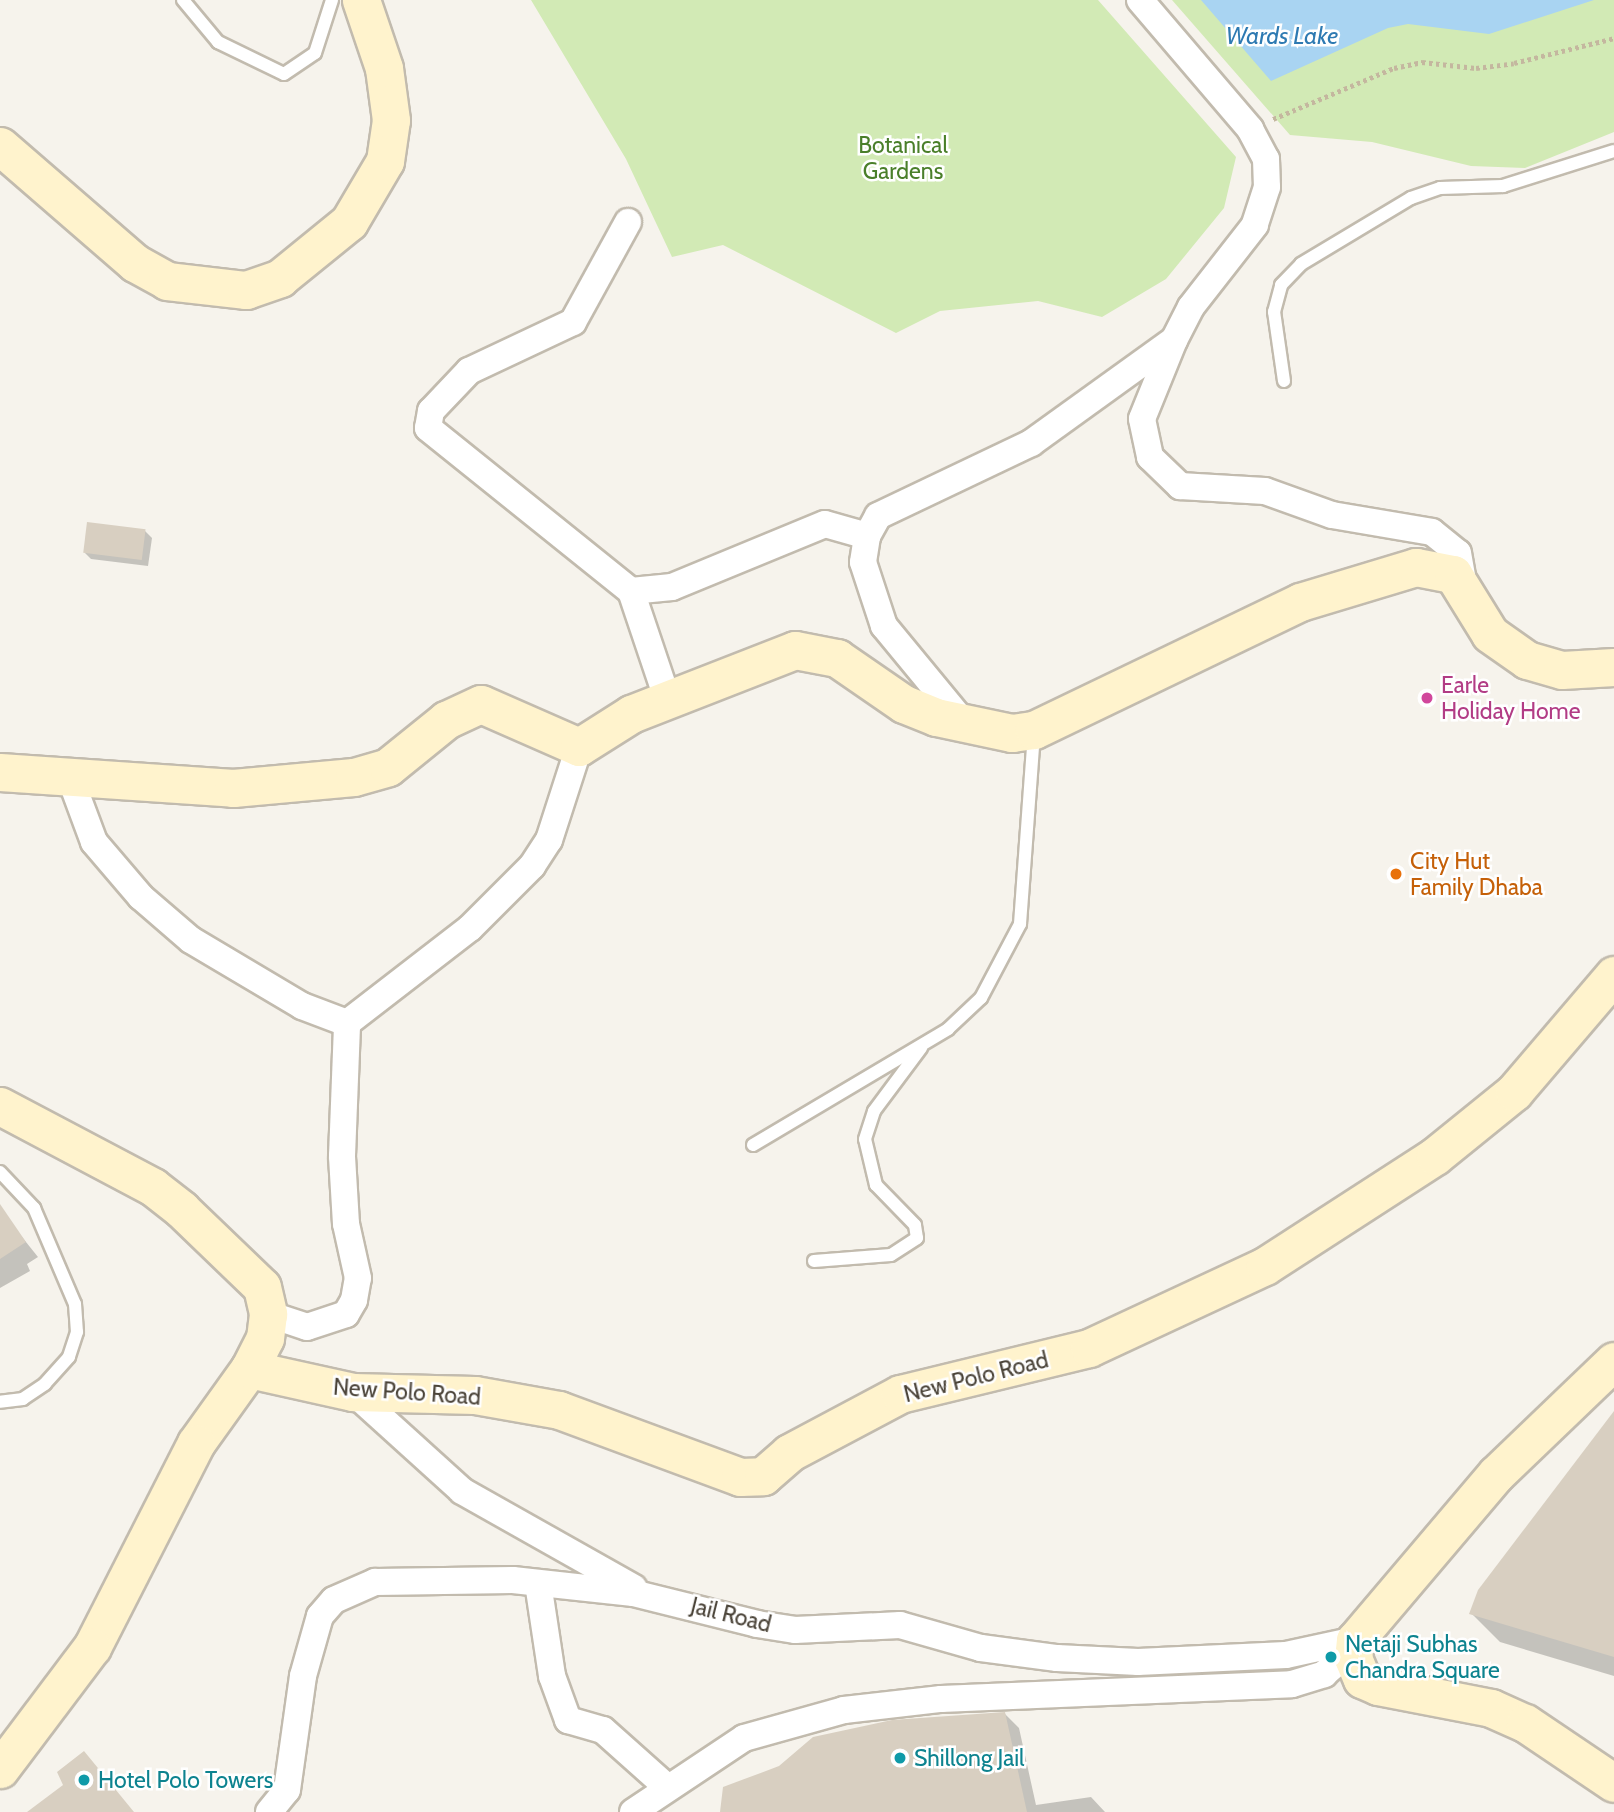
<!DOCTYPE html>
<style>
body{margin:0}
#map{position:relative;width:1614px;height:1812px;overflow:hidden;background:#f6f3ec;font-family:Cabin,sans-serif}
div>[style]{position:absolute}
.green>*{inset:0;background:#d2eab5}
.water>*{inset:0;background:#a9d4f2}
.shadow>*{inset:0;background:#0003}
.building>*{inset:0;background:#d8cfc1;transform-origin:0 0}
.path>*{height:4.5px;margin-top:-2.25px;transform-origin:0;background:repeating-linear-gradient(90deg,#c4b79f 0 3.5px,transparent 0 7px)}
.roads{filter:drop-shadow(2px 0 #c2bbae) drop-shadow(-2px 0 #c2bbae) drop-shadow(0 2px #c2bbae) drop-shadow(0 -2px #c2bbae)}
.lane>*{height:12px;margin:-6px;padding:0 6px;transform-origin:6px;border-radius:6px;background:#fff}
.street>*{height:26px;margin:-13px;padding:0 13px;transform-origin:13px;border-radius:13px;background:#fff}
.secondary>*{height:37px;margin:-18.5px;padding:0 18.5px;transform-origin:18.5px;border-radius:18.5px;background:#fff3cd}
.dots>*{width:19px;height:19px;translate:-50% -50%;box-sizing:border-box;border:4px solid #fff;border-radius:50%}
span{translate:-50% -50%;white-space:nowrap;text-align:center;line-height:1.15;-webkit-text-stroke:5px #fff;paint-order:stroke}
.park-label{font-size:23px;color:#4a7f2a}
.hotel-label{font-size:23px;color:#b23c85}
.left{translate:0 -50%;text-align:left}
.food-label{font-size:23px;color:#c56008}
.street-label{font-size:23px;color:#4b4439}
.culture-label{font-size:23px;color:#0d838f}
.water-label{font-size:24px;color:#2e7ab2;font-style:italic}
</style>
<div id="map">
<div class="green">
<div style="clip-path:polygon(531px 0,1098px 0,1236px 157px,1224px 208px,1166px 279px,1102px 317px,1038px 301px,940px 311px,896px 333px,723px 245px,672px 257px,626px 159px)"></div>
<div style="clip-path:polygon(1172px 0,1614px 0,1614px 132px,1525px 168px,1471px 166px,1372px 142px,1290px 135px)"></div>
</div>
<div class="water">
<div style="clip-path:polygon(1201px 0,1594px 0,1489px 34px,1408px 24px,1388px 28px,1271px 81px)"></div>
</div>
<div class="shadow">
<div style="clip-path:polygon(145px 531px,152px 538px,148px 566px,91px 559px,85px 553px)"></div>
<div style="clip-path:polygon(10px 1222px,38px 1257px,27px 1264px,30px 1271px,0 1288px,0 1228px)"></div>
<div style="clip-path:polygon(1614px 1414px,1614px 1676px,1500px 1642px,1471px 1613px)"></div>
<div style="clip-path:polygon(1005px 1714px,1019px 1728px,1036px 1805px,1091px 1797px,1105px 1812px,722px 1812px)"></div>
</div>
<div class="building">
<div style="left:87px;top:522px;width:59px;height:31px;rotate:7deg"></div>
<div style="clip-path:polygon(0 1204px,26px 1242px,0 1259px)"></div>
<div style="clip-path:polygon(1614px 1411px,1614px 1657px,1469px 1614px,1478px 1590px)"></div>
<div style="clip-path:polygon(1005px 1712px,1027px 1812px,720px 1812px,723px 1787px,779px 1766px,813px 1737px,892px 1720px)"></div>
<div style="clip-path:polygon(84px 1751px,134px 1812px,27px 1812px,63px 1785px,57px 1772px)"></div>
</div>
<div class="path">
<div style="left:1273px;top:119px;width:131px;rotate:-22.9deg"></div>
<div style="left:1394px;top:68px;width:29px;rotate:-12deg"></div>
<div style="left:1422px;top:62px;width:54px;rotate:6.3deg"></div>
<div style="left:1476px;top:68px;width:38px;rotate:-7deg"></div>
<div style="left:1514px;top:63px;width:103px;rotate:-14deg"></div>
</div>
<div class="roads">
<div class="lane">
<div style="left:183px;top:0;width:55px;rotate:50.2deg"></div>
<div style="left:218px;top:42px;width:73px;rotate:25.9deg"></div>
<div style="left:284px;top:74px;width:37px;rotate:-34deg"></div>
<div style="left:315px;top:53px;width:56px;rotate:-72.2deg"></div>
<div style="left:1284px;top:381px;width:70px;rotate:-98.2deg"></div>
<div style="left:1274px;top:312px;width:28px;rotate:-75deg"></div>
<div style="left:1281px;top:285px;width:29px;rotate:-46deg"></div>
<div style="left:1301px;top:264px;width:128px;rotate:-31deg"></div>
<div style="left:1411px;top:198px;width:31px;rotate:-19deg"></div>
<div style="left:1440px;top:188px;width:63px;rotate:-1.8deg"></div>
<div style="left:1503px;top:186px;width:116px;rotate:-17.5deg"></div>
<div style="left:753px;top:1145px;width:227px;rotate:-30.7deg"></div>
<div style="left:948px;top:1029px;width:45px;rotate:-43.2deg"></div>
<div style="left:981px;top:998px;width:84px;rotate:-62.2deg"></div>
<div style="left:1020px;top:924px;width:191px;rotate:-85.8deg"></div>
<div style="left:0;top:1172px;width:50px;rotate:46.6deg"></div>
<div style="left:34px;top:1208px;width:104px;rotate:66.9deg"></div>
<div style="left:75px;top:1304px;width:28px;rotate:86deg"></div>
<div style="left:77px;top:1332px;width:26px;rotate:108deg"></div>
<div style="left:69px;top:1357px;width:36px;rotate:132deg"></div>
<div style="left:45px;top:1384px;width:27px;rotate:146deg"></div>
<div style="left:23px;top:1399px;width:23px;rotate:173deg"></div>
<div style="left:814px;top:1261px;width:77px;rotate:-4.5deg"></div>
<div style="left:891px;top:1255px;width:31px;rotate:-33deg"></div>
<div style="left:917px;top:1238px;width:13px;rotate:-99deg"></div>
<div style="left:915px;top:1225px;width:56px;rotate:-134.3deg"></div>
<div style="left:876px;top:1185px;width:47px;rotate:-103.4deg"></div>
<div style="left:865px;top:1139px;width:29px;rotate:-72deg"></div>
<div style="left:874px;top:1111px;width:79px;rotate:-53.3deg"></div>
</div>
<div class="street">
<div style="left:1140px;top:0;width:170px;rotate:49.5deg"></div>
<div style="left:1250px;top:129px;width:34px;rotate:62deg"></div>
<div style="left:1266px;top:159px;width:28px;rotate:88deg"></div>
<div style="left:1267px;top:187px;width:40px;rotate:108deg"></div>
<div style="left:1255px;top:225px;width:104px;rotate:128deg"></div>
<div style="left:1191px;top:307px;width:37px;rotate:117deg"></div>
<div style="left:1174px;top:340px;width:85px;rotate:112.1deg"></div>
<div style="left:1142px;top:419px;width:39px;rotate:78deg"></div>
<div style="left:1150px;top:457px;width:42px;rotate:44deg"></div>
<div style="left:1180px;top:486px;width:85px;rotate:3.4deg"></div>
<div style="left:1265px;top:491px;width:71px;rotate:19.7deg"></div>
<div style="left:1332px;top:515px;width:101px;rotate:9.6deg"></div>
<div style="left:1432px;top:532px;width:33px;rotate:39deg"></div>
<div style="left:1458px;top:553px;width:36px;rotate:80deg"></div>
<div style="left:628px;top:222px;width:114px;rotate:118.8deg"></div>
<div style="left:573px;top:322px;width:115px;rotate:154.8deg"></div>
<div style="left:469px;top:371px;width:55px;rotate:133.5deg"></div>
<div style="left:431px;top:411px;width:17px;rotate:100deg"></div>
<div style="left:428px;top:428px;width:260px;rotate:38.8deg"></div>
<div style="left:631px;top:591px;width:41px;rotate:-5.6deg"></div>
<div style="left:672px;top:587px;width:165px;rotate:-22.4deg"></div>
<div style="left:825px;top:524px;width:44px;rotate:15.9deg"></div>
<div style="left:631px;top:591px;width:113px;rotate:71.4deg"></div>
<div style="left:964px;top:723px;width:126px;rotate:-129.5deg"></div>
<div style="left:884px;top:626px;width:67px;rotate:-108.2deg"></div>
<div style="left:863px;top:562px;width:26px;rotate:-81deg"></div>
<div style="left:867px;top:536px;width:23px;rotate:-61deg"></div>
<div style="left:878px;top:516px;width:170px;rotate:-25.5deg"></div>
<div style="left:1031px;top:443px;width:176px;rotate:-35.8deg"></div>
<div style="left:71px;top:780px;width:66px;rotate:69.6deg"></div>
<div style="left:94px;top:842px;width:72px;rotate:49.5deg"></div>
<div style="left:141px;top:897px;width:66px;rotate:40.7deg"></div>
<div style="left:191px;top:940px;width:129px;rotate:30.7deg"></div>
<div style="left:302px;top:1006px;width:48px;rotate:20.7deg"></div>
<div style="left:347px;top:1023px;width:155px;rotate:-37.7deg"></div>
<div style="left:470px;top:928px;width:88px;rotate:-45deg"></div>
<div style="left:532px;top:866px;width:31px;rotate:-57deg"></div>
<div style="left:549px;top:840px;width:98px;rotate:-72.1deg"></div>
<div style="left:268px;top:1314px;width:41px;rotate:18.4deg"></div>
<div style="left:307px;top:1327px;width:41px;rotate:-18.4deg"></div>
<div style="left:346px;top:1314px;width:16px;rotate:-60deg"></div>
<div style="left:354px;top:1300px;width:22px;rotate:-80deg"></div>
<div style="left:358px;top:1278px;width:55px;rotate:-102.5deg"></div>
<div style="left:346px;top:1224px;width:68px;rotate:-93.4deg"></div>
<div style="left:342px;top:1156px;width:133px;rotate:-87.8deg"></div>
<div style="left:353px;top:1392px;width:147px;rotate:42.2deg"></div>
<div style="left:462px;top:1491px;width:197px;rotate:29.4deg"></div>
<div style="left:538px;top:1583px;width:94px;rotate:81.4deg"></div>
<div style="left:552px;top:1676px;width:47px;rotate:70deg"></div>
<div style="left:568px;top:1720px;width:36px;rotate:16deg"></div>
<div style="left:603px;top:1730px;width:86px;rotate:41.7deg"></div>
<div style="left:269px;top:1812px;width:28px;rotate:-51deg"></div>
<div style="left:287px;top:1790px;width:115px;rotate:-82deg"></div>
<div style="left:303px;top:1676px;width:62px;rotate:-74.2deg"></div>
<div style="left:320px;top:1616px;width:21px;rotate:-49deg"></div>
<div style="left:334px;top:1600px;width:45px;rotate:-23.7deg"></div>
<div style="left:375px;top:1582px;width:138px;rotate:-0.8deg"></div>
<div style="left:513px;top:1580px;width:121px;rotate:6.2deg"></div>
<div style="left:633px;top:1593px;width:128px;rotate:14deg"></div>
<div style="left:757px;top:1624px;width:38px;rotate:9deg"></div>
<div style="left:795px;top:1630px;width:105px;rotate:-2.7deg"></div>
<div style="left:900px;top:1625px;width:84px;rotate:15.9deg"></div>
<div style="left:981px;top:1648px;width:77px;rotate:7.5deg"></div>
<div style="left:1057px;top:1658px;width:81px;rotate:2.8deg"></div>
<div style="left:1138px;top:1662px;width:148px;rotate:-2.7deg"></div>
<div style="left:1286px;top:1655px;width:71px;rotate:-12.3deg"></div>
<div style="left:633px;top:1812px;width:133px;rotate:-33.7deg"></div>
<div style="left:744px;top:1738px;width:104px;rotate:-15.6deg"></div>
<div style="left:844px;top:1710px;width:98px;rotate:-6.5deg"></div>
<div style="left:941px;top:1699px;width:351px;rotate:-2.4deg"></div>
<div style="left:1292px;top:1684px;width:34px;rotate:-17deg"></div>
<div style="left:1324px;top:1674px;width:38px;rotate:-41deg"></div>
</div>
<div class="secondary">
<div style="left:0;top:146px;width:179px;rotate:40.9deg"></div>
<div style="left:135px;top:263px;width:37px;rotate:29deg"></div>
<div style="left:167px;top:281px;width:80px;rotate:6.5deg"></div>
<div style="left:246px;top:290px;width:36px;rotate:-19deg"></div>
<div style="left:280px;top:278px;width:89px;rotate:-39.1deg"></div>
<div style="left:349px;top:222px;width:71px;rotate:-59.5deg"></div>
<div style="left:385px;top:161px;width:41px;rotate:-81.7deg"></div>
<div style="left:391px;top:120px;width:52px;rotate:-97.7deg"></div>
<div style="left:384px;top:68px;width:72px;rotate:-108.7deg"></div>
<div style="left:0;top:772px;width:234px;rotate:3.9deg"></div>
<div style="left:233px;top:788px;width:121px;rotate:-5.2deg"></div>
<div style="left:354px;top:777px;width:35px;rotate:-16deg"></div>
<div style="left:388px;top:767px;width:75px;rotate:-39deg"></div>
<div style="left:446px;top:720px;width:38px;rotate:-25deg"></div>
<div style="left:481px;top:704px;width:107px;rotate:23.7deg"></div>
<div style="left:579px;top:747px;width:62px;rotate:-32.4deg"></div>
<div style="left:631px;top:714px;width:176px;rotate:-21.3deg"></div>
<div style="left:795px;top:650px;width:43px;rotate:10.8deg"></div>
<div style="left:837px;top:658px;width:81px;rotate:34.5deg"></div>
<div style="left:904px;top:704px;width:35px;rotate:22deg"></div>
<div style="left:936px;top:717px;width:78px;rotate:11.9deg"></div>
<div style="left:1012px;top:733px;width:22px;rotate:-8deg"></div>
<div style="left:1034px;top:730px;width:295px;rotate:-25.7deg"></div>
<div style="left:1300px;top:602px;width:121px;rotate:-16.8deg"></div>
<div style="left:1416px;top:567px;width:38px;rotate:11deg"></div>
<div style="left:1453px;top:574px;width:70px;rotate:58.3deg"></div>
<div style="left:1490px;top:634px;width:45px;rotate:35.1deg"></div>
<div style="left:1527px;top:660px;width:36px;rotate:16deg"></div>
<div style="left:1562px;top:670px;width:52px;rotate:-3.3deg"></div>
<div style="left:0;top:1106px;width:173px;rotate:27.9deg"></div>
<div style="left:153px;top:1187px;width:36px;rotate:38deg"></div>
<div style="left:181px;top:1209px;width:112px;rotate:43.9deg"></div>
<div style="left:262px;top:1287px;width:28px;rotate:77deg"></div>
<div style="left:268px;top:1314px;width:24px;rotate:97deg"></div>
<div style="left:265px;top:1338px;width:35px;rotate:117deg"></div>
<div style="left:249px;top:1369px;width:91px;rotate:125.6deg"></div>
<div style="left:196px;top:1443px;width:229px;rotate:117deg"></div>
<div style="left:92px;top:1647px;width:153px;rotate:127deg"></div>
<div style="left:1614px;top:1361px;width:163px;rotate:136.2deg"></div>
<div style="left:1496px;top:1474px;width:218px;rotate:130.3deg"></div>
<div style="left:1355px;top:1640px;width:18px;rotate:96deg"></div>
<div style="left:1353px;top:1658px;width:23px;rotate:67deg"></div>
<div style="left:1362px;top:1679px;width:17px;rotate:24deg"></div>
<div style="left:1378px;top:1686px;width:115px;rotate:11deg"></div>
<div style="left:1491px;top:1708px;width:37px;rotate:24deg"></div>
<div style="left:1525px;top:1723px;width:107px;rotate:34deg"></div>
<div style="left:249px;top:1369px;width:107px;rotate:12.5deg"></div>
<div style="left:353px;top:1392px;width:122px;rotate:1.4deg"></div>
<div style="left:475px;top:1395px;width:85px;rotate:10.1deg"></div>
<div style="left:559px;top:1410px;width:193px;rotate:20.3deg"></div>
<div style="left:740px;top:1477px;width:23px;rotate:-2deg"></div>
<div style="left:763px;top:1476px;width:35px;rotate:-41deg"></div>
<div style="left:789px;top:1453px;width:126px;rotate:-28deg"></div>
<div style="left:900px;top:1394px;width:195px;rotate:-13.7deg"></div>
<div style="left:1089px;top:1348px;width:194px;rotate:-25deg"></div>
<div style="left:1265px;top:1266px;width:202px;rotate:-32.9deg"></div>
<div style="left:1435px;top:1156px;width:102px;rotate:-39deg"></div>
<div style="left:1514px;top:1092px;width:154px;rotate:-49.5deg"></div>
</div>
</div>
<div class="dots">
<div style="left:1427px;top:698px;background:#d1479c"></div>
<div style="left:1396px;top:874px;background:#e8710a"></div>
<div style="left:1331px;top:1657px;background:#0f9aa8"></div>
<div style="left:900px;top:1758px;background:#0f9aa8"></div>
<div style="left:84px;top:1780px;background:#0f9aa8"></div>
</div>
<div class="park-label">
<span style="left:903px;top:158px">Botanical<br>Gardens</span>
</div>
<div class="hotel-label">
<span class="left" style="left:1441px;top:698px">Earle<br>Holiday Home</span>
</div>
<div class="food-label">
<span class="left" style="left:1410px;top:874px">City Hut<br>Family Dhaba</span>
</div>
<div class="street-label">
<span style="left:976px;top:1377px;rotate:-14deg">New Polo Road</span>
<span style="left:407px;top:1392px;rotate:4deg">New Polo Road</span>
<span style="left:731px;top:1615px;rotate:14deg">Jail Road</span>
</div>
<div class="culture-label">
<span class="left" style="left:1345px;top:1657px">Netaji Subhas<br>Chandra Square</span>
<span class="left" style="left:914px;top:1758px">Shillong Jail</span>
<span class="left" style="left:98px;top:1780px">Hotel Polo Towers</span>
</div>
<div class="water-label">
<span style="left:1282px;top:36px">Wards Lake</span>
</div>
</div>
